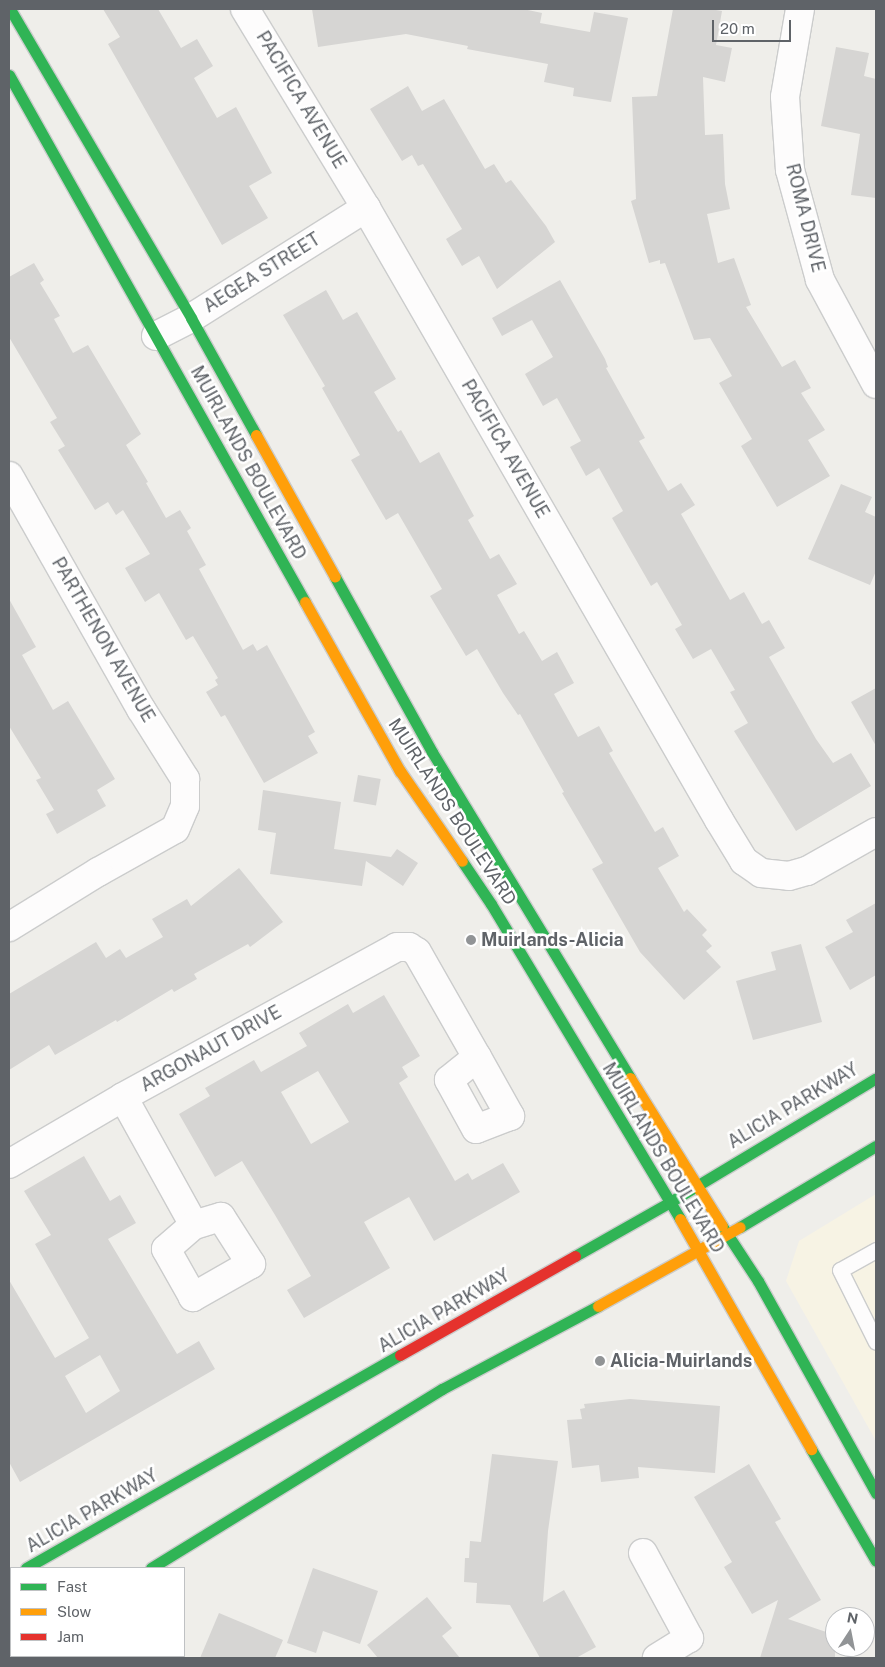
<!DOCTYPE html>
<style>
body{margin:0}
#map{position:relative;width:885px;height:1667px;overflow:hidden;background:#efeeea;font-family:"Public Sans",sans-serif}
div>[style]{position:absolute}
.commercial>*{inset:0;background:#f7f3e4}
.building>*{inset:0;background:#d6d5d3;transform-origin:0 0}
.roads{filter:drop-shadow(1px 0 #cbcccc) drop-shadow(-1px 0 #cbcccc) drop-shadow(0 1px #cbcccc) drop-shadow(0 -1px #cbcccc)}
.lane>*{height:15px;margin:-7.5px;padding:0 7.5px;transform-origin:7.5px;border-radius:7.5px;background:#fdfcfc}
.street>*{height:28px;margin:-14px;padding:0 14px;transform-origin:14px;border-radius:14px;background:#fdfcfc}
.fast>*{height:11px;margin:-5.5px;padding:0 5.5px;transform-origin:5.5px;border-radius:5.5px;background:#30b455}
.slow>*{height:11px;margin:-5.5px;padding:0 5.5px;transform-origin:5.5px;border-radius:5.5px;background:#ff9f0a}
.jam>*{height:11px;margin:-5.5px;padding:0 5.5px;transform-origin:5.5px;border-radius:5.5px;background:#e5322d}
.dots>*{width:14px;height:14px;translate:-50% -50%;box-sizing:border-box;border:2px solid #fff;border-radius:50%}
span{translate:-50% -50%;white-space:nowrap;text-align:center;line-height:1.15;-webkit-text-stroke:5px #fff;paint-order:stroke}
.street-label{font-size:18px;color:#5f6368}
.poi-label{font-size:18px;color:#5f6368;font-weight:700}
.left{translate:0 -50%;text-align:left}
.frame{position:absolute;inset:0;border:10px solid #5f6368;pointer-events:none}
.legend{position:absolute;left:10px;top:1567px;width:175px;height:90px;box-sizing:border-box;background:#fff;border:1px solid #bfc1c3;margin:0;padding:6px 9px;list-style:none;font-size:15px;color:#5f6368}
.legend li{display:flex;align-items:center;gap:10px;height:25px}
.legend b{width:25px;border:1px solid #bfc1c3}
.north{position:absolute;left:825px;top:1607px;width:50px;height:50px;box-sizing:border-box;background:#fff;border:1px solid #bfc1c3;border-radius:50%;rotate:11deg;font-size:14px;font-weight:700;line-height:20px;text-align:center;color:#5f6368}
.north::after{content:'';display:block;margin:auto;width:18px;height:22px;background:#919496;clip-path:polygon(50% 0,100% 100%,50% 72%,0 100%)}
.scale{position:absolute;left:712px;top:20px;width:79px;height:22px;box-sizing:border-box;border:2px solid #5f6368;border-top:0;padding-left:6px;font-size:15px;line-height:18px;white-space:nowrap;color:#5f6368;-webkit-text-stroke:4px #fff;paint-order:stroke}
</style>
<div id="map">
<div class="commercial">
<div style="clip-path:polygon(876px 1194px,876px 1441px,786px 1281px,799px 1241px)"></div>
</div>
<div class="building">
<div style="clip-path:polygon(103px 9px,158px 9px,181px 48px,197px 39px,213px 66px,194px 78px,217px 118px,236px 107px,272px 173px,249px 186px,268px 218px,222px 245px,108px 44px,120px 37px)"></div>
<div style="clip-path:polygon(312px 9px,523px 9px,542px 13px,540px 23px,590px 32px,594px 12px,628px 18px,611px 102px,573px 96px,574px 88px,544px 82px,548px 64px,467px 49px,468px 46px,406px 34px,318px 47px)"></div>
<div style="clip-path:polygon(673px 9px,710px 9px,722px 11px,716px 45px,732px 48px,725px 82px,703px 77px,705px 135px,723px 134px,725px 184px,730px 209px,707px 214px,718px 263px,734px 258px,751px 305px,746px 307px,782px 367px,795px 360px,811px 388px,801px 393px,825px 430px,808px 440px,830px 476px,777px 507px,741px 446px,752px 439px,719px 383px,732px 376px,710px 338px,694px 340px,665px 263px,660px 264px,660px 260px,649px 263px,631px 201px,636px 199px,632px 97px,657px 96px)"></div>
<div style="clip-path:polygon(836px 47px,869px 53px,864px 76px,876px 79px,876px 198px,851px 195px,860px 134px,821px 126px)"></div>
<div style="clip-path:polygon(408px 86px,422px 111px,444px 99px,485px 169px,494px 164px,506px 183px,511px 180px,546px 226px,555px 242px,497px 289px,479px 256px,462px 266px,446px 239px,462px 229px,423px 164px,418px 166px,412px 155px,402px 161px,370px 109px)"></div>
<div style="clip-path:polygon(34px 263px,44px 280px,40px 283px,60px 316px,54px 319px,73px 353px,88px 345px,141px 434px,126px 445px,148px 482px,146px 483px,166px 518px,180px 510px,191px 528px,187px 531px,206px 565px,199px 569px,243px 650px,253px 644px,257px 651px,267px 645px,315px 732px,308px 736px,318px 753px,264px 783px,225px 715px,221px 717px,206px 692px,218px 685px,215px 680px,218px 678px,193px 636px,186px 640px,159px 593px,145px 602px,125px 568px,150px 554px,123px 510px,116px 515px,108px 502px,95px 510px,58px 450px,65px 446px,50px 422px,57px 418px,9px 337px,9px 277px)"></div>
<div style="clip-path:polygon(560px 280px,605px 359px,608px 367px,606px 368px,645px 438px,639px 441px,668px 491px,681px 483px,695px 505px,681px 514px,730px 600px,744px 592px,762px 624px,769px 620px,785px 648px,769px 657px,816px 739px,833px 763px,851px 753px,871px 786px,796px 831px,734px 731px,748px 723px,730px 692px,735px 690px,711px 649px,693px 659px,675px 629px,682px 625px,657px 582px,651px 586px,612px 518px,623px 511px,599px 468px,586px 476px,570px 447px,581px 441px,557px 398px,543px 406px,525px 374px,553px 357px,532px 320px,502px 336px,492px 318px)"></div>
<div style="clip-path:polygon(326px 290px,343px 320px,357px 312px,396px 379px,374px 392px,398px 432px,401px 430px,420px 463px,439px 452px,474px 516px,468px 520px,490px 559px,499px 554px,517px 584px,497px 595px,519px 634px,524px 631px,542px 661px,557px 652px,574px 683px,554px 694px,578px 737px,599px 726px,613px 751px,609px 753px,655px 832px,663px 827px,679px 856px,658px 868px,684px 912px,687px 909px,707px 930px,702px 935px,712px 946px,706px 951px,721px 967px,684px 1000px,640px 952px,592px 869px,603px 863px,562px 793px,564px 792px,520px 714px,518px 715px,503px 693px,477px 649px,466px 656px,430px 596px,442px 589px,398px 513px,386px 520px,351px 460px,360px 455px,322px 388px,325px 386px,283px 315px)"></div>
<div style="clip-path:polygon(841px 484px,872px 497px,865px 512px,876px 517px,876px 571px,870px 585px,808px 559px)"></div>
<div style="clip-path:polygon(9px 599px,36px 647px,22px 655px,53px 710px,68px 701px,115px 779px,97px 790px,106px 806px,57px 834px,46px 814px,54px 810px,36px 780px,41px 778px,9px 726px)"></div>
<div style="clip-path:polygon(876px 688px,876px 746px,851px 702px)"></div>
<div style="left:358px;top:775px;width:23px;height:27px;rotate:10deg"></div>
<div style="clip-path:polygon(263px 790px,341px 802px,334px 849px,391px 857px,397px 849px,418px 863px,403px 886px,366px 861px,362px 886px,270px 874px,276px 833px,258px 830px)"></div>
<div style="clip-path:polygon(239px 868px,283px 922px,250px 947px,248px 944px,194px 974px,197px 979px,174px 992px,172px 989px,117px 1022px,116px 1020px,55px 1055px,49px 1045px,9px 1070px,9px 994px,96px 942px,106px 958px,120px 949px,126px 958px,163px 937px,152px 919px,187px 899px,191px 906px)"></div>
<div style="clip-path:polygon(876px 903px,876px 975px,850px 990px,825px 947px,853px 932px,846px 920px)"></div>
<div style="clip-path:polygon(801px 944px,822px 1022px,753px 1040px,736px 981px,776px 970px,771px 952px)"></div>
<div style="clip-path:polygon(evenodd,384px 995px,420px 1056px,402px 1067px,408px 1077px,399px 1083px,455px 1181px,468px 1173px,472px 1180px,503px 1163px,520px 1192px,434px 1241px,409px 1197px,364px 1222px,390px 1268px,304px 1318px,287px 1290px,311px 1276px,275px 1215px,242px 1161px,215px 1177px,179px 1114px,210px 1096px,205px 1088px,254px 1060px,261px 1072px,307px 1046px,299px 1033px,348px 1004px,353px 1013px,384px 995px,318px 1071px,349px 1122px,311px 1144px,281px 1092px,318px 1071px)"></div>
<div style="clip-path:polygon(evenodd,84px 1156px,110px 1201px,120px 1195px,136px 1223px,108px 1239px,177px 1354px,199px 1341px,215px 1369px,20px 1482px,9px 1462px,9px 1280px,55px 1358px,89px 1338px,35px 1244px,51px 1235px,24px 1191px,84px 1156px,100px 1355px,120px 1391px,86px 1413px,65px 1376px,100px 1355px)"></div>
<div style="clip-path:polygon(630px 1399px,720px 1406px,715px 1473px,638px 1467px,639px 1478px,601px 1482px,599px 1465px,572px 1468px,567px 1420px,582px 1419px,580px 1409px,585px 1408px,584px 1404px)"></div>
<div style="clip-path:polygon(492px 1454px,558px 1461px,548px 1531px,543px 1602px,564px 1590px,596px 1647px,576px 1658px,540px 1658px,510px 1605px,476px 1603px,477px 1583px,464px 1582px,465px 1558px,469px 1558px,470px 1541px,481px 1542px)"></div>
<div style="clip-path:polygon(749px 1464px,781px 1519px,775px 1522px,821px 1600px,788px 1619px,835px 1635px,835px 1658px,760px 1658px,778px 1600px,752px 1614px,724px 1567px,732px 1562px,694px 1497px)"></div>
<div style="clip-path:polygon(313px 1568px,378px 1591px,360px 1644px,323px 1631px,316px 1653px,287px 1643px)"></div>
<div style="clip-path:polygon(427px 1597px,452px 1628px,442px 1636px,460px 1658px,378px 1658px,367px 1645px)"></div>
<div style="clip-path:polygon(219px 1613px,283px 1640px,275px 1658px,200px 1658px)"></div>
</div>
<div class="roads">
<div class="lane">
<div style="left:876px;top:1250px;width:41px;rotate:150.9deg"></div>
<div style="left:840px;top:1270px;width:80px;rotate:63.4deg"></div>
</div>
<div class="street">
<div style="left:245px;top:9px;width:233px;rotate:58.7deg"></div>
<div style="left:366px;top:208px;width:707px;rotate:60.02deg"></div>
<div style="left:719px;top:820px;width:48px;rotate:58.6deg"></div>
<div style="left:744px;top:861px;width:21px;rotate:35deg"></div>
<div style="left:761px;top:873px;width:28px;rotate:6deg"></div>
<div style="left:789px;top:876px;width:19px;rotate:-16deg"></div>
<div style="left:807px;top:871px;width:79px;rotate:-29.5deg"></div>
<div style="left:800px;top:9px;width:89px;rotate:99.7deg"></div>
<div style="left:785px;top:97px;width:73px;rotate:86.1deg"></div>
<div style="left:790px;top:170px;width:114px;rotate:74.7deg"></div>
<div style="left:820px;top:280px;width:118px;rotate:61.7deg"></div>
<div style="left:156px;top:336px;width:39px;rotate:-27deg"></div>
<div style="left:191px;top:318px;width:207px;rotate:-32.2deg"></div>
<div style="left:9px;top:476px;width:268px;rotate:60.5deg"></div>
<div style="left:141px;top:709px;width:83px;rotate:57.8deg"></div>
<div style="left:185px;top:779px;width:27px;rotate:90deg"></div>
<div style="left:185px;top:806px;width:25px;rotate:113deg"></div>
<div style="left:175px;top:829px;width:88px;rotate:150.8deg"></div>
<div style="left:98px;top:872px;width:105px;rotate:148.3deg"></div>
<div style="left:123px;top:1097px;width:146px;rotate:61deg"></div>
<div style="left:9px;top:1164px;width:132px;rotate:-30.4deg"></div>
<div style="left:123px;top:1097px;width:312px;rotate:-28.7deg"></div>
<div style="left:397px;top:947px;width:12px"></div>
<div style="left:409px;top:947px;width:9px;rotate:32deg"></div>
<div style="left:417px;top:952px;width:121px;rotate:60.3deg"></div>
<div style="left:477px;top:1057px;width:68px;rotate:60.8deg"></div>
<div style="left:510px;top:1116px;width:36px;rotate:159deg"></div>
<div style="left:476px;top:1129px;width:56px;rotate:-118.9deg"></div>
<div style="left:449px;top:1080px;width:36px;rotate:-39deg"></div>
<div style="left:221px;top:1217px;width:56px;rotate:57.4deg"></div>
<div style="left:251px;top:1264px;width:67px;rotate:150.4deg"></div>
<div style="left:193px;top:1297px;width:55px;rotate:-119.4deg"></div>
<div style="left:166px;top:1249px;width:37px;rotate:-41deg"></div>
<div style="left:194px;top:1225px;width:28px;rotate:-17deg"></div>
<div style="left:643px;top:1553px;width:97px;rotate:61.6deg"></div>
<div style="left:689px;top:1638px;width:38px;rotate:148deg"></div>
</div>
<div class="fast">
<div style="left:10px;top:9px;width:358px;rotate:59.6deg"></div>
<div style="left:191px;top:318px;width:134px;rotate:60.9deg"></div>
<div style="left:9px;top:75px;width:604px;rotate:60.68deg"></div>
<div style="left:335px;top:577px;width:200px;rotate:61deg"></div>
<div style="left:432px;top:752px;width:381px;rotate:58.7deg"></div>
<div style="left:462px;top:861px;width:52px;rotate:56deg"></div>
<div style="left:491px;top:904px;width:367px;rotate:59deg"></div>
<div style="left:722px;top:1226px;width:66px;rotate:56.8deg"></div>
<div style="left:758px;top:1281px;width:243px;rotate:60.9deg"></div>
<div style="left:740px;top:1227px;width:158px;rotate:-30.8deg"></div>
<div style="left:575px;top:1256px;width:109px;rotate:-29.6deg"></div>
<div style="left:670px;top:1202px;width:240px;rotate:-31deg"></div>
<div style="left:811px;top:1449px;width:129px;rotate:59.9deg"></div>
<div style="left:26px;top:1568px;width:430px;rotate:-29.7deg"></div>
<div style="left:151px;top:1568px;width:342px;rotate:-31.6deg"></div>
<div style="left:442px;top:1389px;width:177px;rotate:-28deg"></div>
</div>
<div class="slow">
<div style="left:256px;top:435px;width:162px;rotate:60.9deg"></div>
<div style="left:305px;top:602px;width:194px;rotate:60.7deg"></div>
<div style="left:400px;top:771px;width:109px;rotate:55.4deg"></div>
<div style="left:630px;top:1078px;width:174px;rotate:58.1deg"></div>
<div style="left:680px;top:1219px;width:265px;rotate:60.3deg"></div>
<div style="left:598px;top:1306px;width:162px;rotate:-29.1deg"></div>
<div style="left:9px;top:1656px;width:2px;rotate:-27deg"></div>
</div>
<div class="jam">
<div style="left:400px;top:1355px;width:201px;rotate:-29.5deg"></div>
</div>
</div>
<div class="dots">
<div style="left:471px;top:940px;background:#919496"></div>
<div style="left:600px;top:1361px;background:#919496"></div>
</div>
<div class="street-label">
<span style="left:301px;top:100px;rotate:59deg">PACIFICA AVENUE</span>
<span style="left:805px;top:218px;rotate:76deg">ROMA DRIVE</span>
<span style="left:262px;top:273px;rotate:-32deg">AEGEA STREET</span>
<span style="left:505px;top:449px;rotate:60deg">PACIFICA AVENUE</span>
<span style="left:248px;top:463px;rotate:61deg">MUIRLANDS BOULEVARD</span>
<span style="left:103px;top:640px;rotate:60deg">PARTHENON AVENUE</span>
<span style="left:452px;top:812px;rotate:57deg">MUIRLANDS BOULEVARD</span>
<span style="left:211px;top:1049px;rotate:-29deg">ARGONAUT DRIVE</span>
<span style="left:793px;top:1106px;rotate:-31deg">ALICIA PARKWAY</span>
<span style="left:663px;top:1158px;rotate:59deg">MUIRLANDS BOULEVARD</span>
<span style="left:444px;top:1311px;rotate:-30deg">ALICIA PARKWAY</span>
<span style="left:92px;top:1511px;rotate:-30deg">ALICIA PARKWAY</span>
</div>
<div class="poi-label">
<span class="left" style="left:481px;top:940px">Muirlands-Alicia</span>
<span class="left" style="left:610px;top:1361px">Alicia-Muirlands</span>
</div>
<div class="frame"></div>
<ul class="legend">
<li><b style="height:6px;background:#30b455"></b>Fast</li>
<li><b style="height:6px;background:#ff9f0a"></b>Slow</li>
<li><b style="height:6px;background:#e5322d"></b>Jam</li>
</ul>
<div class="north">N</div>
<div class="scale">20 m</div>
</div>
